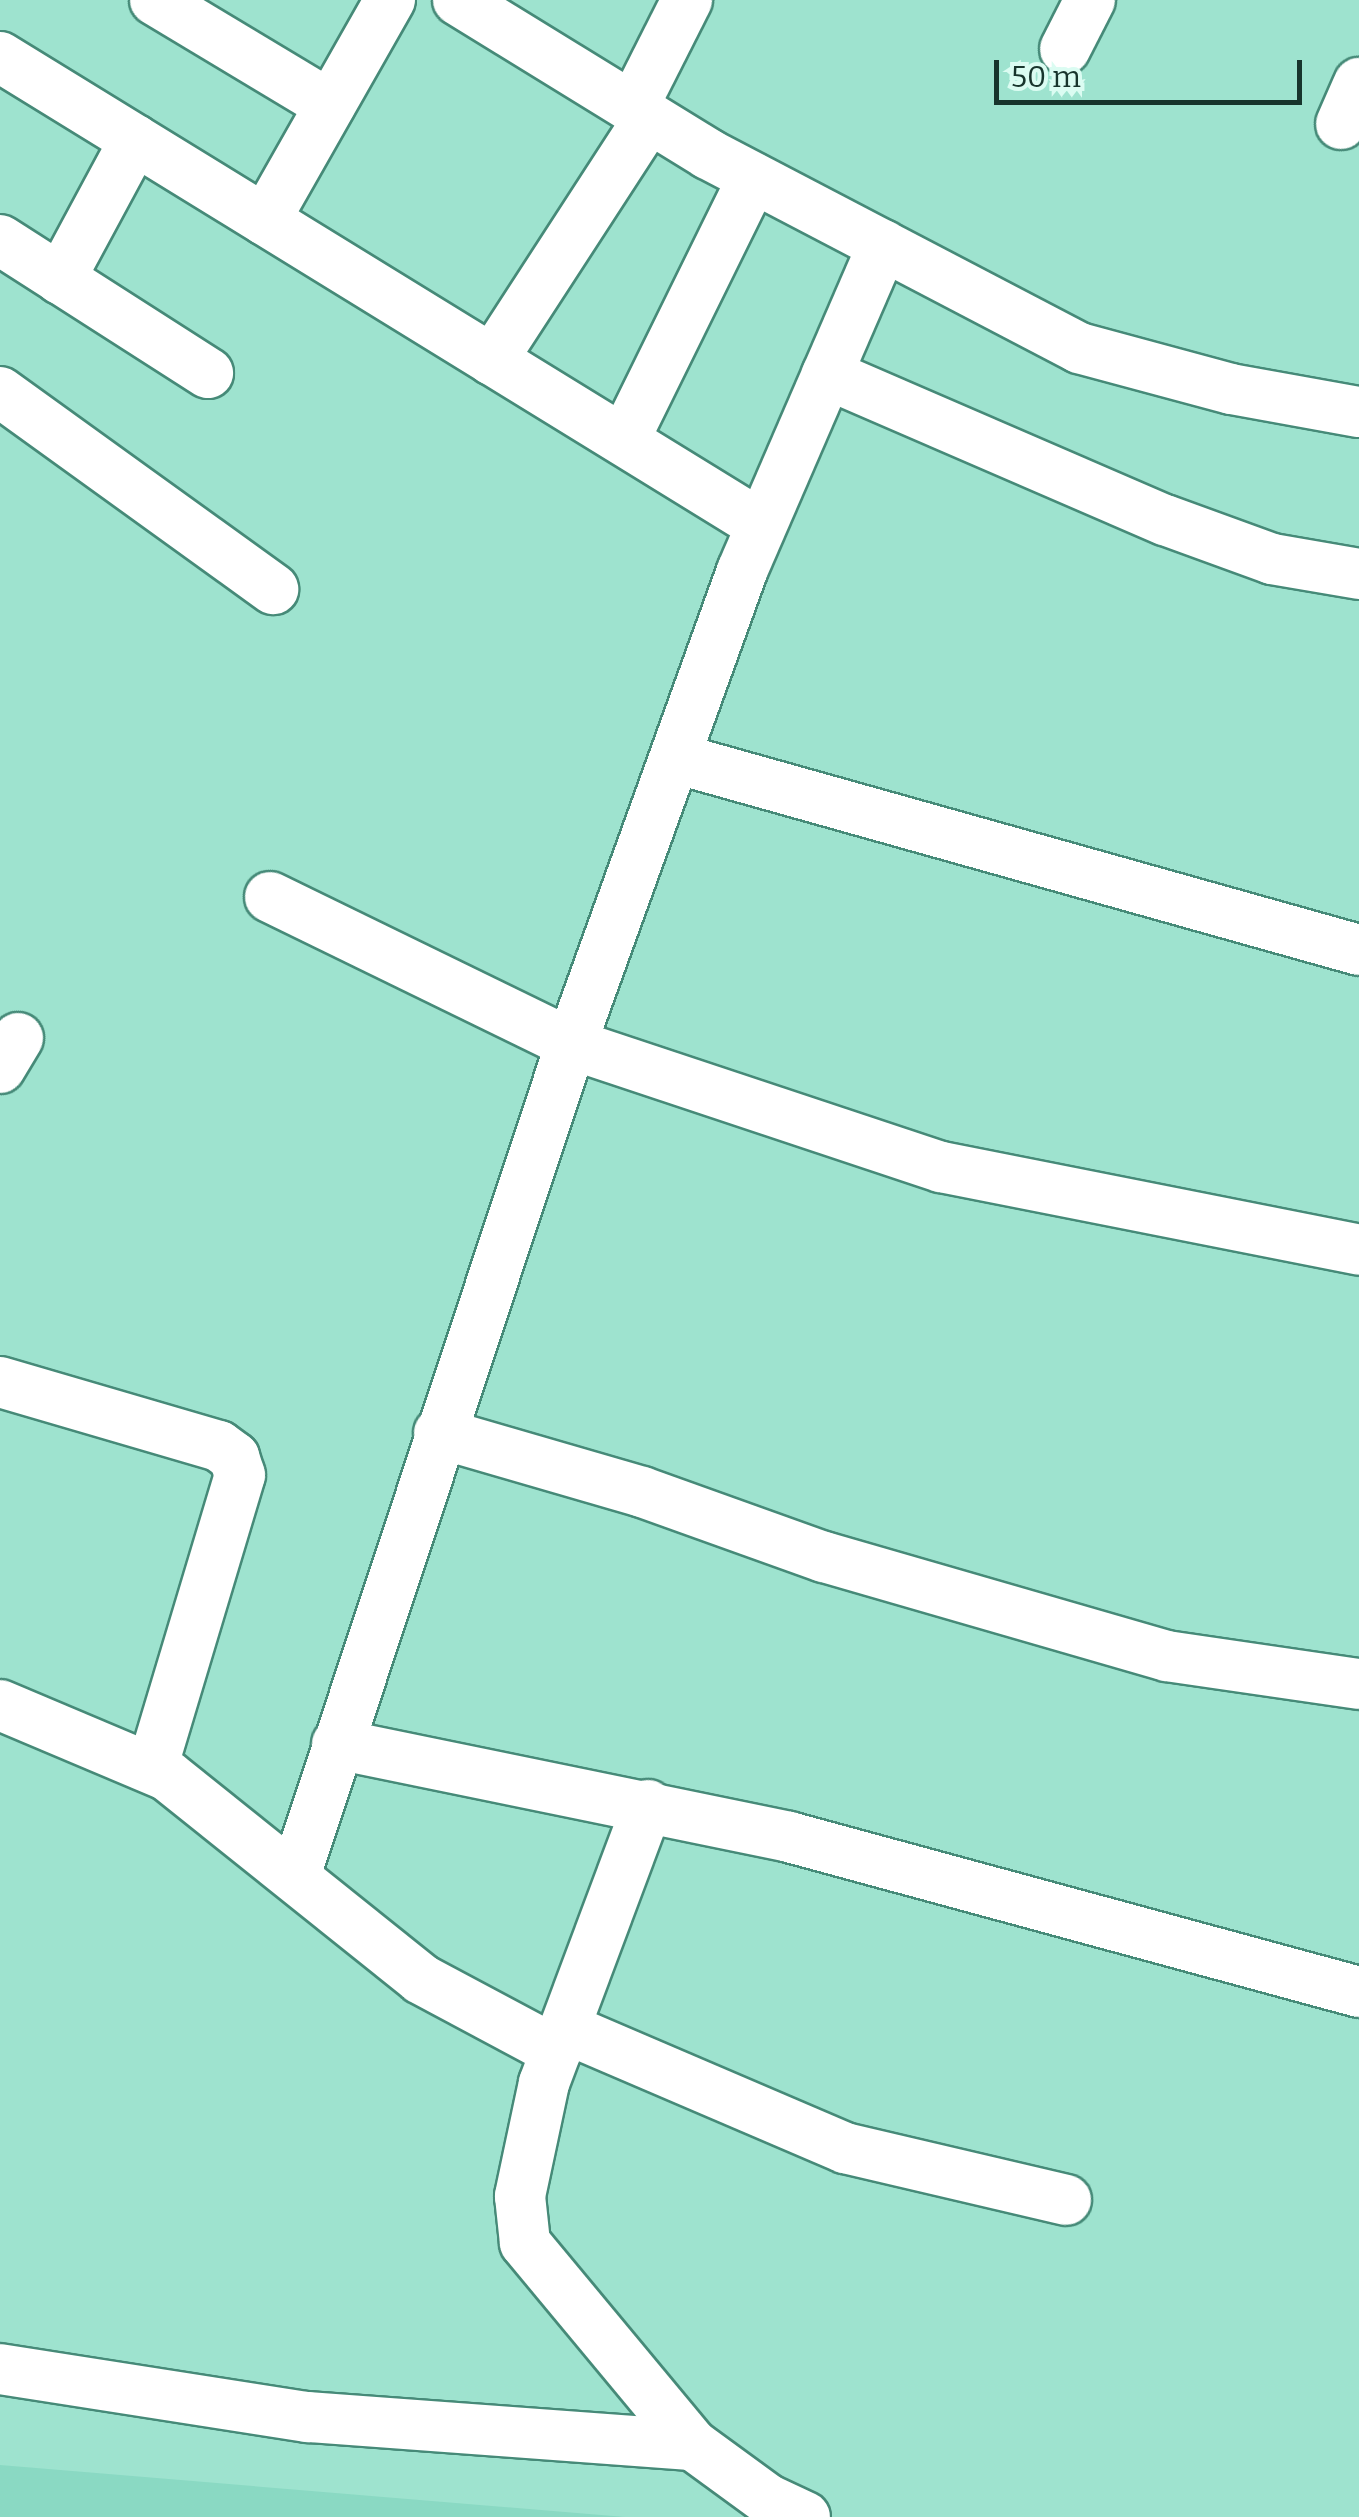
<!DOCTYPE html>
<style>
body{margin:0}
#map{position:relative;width:1359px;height:2517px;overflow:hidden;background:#9ee3cf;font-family:Bitter,serif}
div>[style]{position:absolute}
.built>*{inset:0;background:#8ad9c3}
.roads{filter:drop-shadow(2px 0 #468a78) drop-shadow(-2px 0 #468a78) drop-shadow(0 2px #468a78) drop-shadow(0 -2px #468a78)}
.minor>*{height:50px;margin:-25px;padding:0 25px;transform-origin:25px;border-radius:25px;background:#fff}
span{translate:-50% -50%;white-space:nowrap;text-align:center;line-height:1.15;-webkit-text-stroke:8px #dbfcf2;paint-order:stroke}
.scale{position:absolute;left:994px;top:60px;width:308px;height:45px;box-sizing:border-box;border:5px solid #18352d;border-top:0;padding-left:12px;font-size:30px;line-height:35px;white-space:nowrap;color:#18352d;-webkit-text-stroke:8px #dbfcf2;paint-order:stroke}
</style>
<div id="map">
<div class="built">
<div style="clip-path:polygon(0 2465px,625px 2517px,0 2517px)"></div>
</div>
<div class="roads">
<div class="minor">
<div style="left:155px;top:0;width:204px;rotate:31deg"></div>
<div style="left:458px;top:0;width:294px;rotate:31.6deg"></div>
<div style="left:708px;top:154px;width:419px;rotate:27.6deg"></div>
<div style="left:1079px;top:348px;width:157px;rotate:15.1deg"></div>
<div style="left:1231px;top:389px;width:130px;rotate:10.2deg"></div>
<div style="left:1065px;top:49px;width:55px;rotate:-63deg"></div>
<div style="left:0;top:57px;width:893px;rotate:31.59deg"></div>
<div style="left:633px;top:107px;width:120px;rotate:-63.2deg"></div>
<div style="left:1341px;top:124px;width:45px;rotate:-66.3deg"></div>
<div style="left:265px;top:220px;width:253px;rotate:-60.4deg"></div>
<div style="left:0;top:240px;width:247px;rotate:32.6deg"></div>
<div style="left:60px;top:279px;width:158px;rotate:-61.7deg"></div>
<div style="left:492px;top:360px;width:288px;rotate:-57deg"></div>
<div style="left:827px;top:374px;width:368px;rotate:23.4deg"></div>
<div style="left:1165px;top:520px;width:114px;rotate:20deg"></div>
<div style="left:1272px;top:559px;width:88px;rotate:9.8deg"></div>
<div style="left:0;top:392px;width:337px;rotate:35.8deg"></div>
<div style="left:624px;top:440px;width:292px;rotate:-63.8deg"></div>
<div style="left:675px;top:758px;width:710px;rotate:15.68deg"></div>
<div style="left:270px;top:897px;width:335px;rotate:26deg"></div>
<div style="left:571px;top:1044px;width:390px;rotate:18.4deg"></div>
<div style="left:941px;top:1167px;width:426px;rotate:11.2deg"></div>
<div style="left:0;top:1068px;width:35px;rotate:-59deg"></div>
<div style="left:0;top:1382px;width:228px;rotate:16.3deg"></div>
<div style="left:219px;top:1446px;width:19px;rotate:36deg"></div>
<div style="left:234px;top:1457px;width:19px;rotate:72deg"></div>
<div style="left:240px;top:1475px;width:306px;rotate:106.7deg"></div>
<div style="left:439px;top:1433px;width:211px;rotate:16.2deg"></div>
<div style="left:642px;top:1492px;width:193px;rotate:19.7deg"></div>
<div style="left:824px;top:1557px;width:357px;rotate:16.1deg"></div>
<div style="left:1167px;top:1656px;width:194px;rotate:8.3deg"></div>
<div style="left:0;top:1705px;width:182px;rotate:22.9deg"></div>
<div style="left:168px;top:1776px;width:324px;rotate:38.7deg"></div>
<div style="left:421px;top:1979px;width:153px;rotate:28.1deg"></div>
<div style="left:337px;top:1744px;width:461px;rotate:11.6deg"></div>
<div style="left:789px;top:1837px;width:591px;rotate:15.21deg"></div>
<div style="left:648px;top:1805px;width:297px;rotate:110.5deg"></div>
<div style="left:544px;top:2083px;width:116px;rotate:102deg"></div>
<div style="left:520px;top:2196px;width:47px;rotate:83.9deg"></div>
<div style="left:525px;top:2243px;width:263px;rotate:50.3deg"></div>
<div style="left:693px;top:2445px;width:92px;rotate:36.1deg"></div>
<div style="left:767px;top:2499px;width:42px;rotate:25.3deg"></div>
<div style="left:295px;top:1876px;width:877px;rotate:-71.65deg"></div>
<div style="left:571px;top:1044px;width:503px;rotate:-70.12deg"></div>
<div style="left:742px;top:571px;width:355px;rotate:-66.6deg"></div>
<div style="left:565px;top:2028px;width:305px;rotate:23.2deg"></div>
<div style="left:845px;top:2148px;width:227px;rotate:13.2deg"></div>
<div style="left:0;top:2369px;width:312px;rotate:8.9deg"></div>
<div style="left:308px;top:2417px;width:386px;rotate:4.2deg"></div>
</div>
</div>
<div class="scale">50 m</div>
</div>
